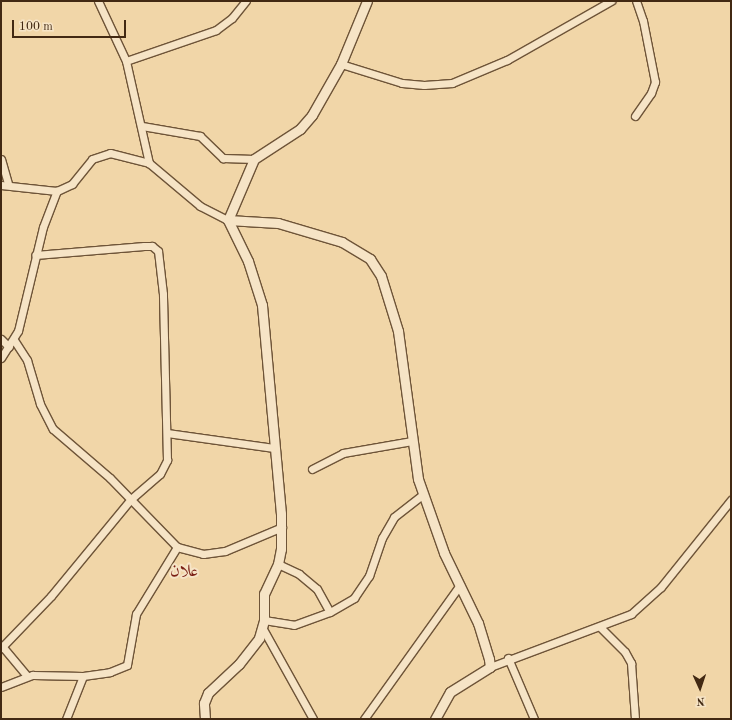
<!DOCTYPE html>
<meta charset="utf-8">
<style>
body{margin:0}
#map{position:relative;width:732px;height:720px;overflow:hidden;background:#f1d6a8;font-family:"Old Standard TT",Amiri,serif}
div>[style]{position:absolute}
.roads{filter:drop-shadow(1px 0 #6e5438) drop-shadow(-1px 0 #6e5438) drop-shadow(0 1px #6e5438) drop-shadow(0 -1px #6e5438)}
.minor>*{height:7px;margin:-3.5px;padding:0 3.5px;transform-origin:3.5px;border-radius:3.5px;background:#f6e4c6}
.tertiary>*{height:9px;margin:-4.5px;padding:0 4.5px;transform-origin:4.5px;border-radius:4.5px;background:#f6e4c6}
span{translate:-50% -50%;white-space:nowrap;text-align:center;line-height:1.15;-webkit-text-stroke:4px #f6e4c6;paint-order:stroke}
.quarter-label{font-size:17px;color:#7a1f14}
.frame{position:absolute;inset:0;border:2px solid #422913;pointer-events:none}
.north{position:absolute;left:680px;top:668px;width:40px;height:40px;-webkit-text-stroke:3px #f6e4c6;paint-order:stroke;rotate:177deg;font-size:11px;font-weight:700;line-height:16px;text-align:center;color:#422913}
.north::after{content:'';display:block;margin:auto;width:14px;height:18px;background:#422913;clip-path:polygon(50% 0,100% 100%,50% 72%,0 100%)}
.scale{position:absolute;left:12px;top:20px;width:114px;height:18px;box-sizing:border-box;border:2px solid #422913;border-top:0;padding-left:5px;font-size:12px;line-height:14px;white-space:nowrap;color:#422913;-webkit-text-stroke:3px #f6e4c6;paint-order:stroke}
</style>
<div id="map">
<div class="roads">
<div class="minor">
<div style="left:98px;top:1px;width:66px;rotate:65deg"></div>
<div style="left:126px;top:61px;width:105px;rotate:77.3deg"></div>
<div style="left:149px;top:163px;width:67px;rotate:40.1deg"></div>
<div style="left:200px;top:206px;width:31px;rotate:27deg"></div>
<div style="left:126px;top:61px;width:95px;rotate:-19deg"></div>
<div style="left:216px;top:30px;width:20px;rotate:-37deg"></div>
<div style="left:232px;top:18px;width:22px;rotate:-51deg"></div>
<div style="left:341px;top:64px;width:64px;rotate:17.3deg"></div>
<div style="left:402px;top:83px;width:22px;rotate:5deg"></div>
<div style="left:424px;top:85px;width:28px;rotate:-4deg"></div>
<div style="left:452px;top:83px;width:60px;rotate:-22.7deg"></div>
<div style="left:507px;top:60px;width:120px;rotate:-29.6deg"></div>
<div style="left:635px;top:116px;width:28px;rotate:-55deg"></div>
<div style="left:651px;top:93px;width:12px;rotate:-70deg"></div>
<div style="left:655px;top:82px;width:62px;rotate:-101.1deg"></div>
<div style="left:643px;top:21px;width:21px;rotate:-109deg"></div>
<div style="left:142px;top:126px;width:59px;rotate:9.8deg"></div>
<div style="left:200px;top:136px;width:32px;rotate:44deg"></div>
<div style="left:223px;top:158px;width:31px;rotate:2deg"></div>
<div style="left:1px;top:159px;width:26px;rotate:74deg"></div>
<div style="left:1px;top:185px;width:56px;rotate:6.1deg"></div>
<div style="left:57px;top:191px;width:17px;rotate:-25deg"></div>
<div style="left:72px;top:184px;width:32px;rotate:-51deg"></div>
<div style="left:92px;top:159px;width:19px;rotate:-18deg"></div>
<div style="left:110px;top:153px;width:40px;rotate:14.4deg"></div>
<div style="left:1px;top:339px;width:11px;rotate:45deg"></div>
<div style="left:14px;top:340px;width:24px;rotate:57deg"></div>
<div style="left:27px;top:360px;width:46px;rotate:73.5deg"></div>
<div style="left:40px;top:404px;width:28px;rotate:63deg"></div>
<div style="left:53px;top:429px;width:75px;rotate:40.7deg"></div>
<div style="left:110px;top:478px;width:96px;rotate:45.8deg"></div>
<div style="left:177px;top:547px;width:27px;rotate:15deg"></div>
<div style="left:203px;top:554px;width:22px;rotate:-8deg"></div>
<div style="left:225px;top:551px;width:62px;rotate:-22.8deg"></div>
<div style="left:1px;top:358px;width:32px;rotate:-58deg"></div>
<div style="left:18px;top:331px;width:107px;rotate:-76.5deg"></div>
<div style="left:43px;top:227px;width:39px;rotate:-69deg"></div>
<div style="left:167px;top:433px;width:108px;rotate:8deg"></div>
<div style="left:312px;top:469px;width:35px;rotate:-27deg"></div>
<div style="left:343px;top:453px;width:70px;rotate:-9.9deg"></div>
<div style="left:278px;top:564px;width:23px;rotate:25deg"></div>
<div style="left:299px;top:574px;width:23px;rotate:40deg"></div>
<div style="left:317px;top:589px;width:26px;rotate:61deg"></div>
<div style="left:264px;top:620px;width:30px;rotate:9deg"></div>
<div style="left:294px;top:625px;width:38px;rotate:-20deg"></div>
<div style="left:330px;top:612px;width:28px;rotate:-30deg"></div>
<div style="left:354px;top:598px;width:27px;rotate:-56deg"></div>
<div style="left:369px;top:576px;width:40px;rotate:-71.1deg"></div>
<div style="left:382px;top:538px;width:24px;rotate:-60deg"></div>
<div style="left:394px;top:517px;width:37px;rotate:-38deg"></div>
<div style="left:600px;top:627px;width:35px;rotate:45deg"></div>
<div style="left:625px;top:652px;width:13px;rotate:61deg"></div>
<div style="left:631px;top:663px;width:56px;rotate:85.9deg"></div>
<div style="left:263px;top:629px;width:103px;rotate:60.9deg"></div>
<div style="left:2px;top:646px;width:39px;rotate:50deg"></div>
<div style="left:1px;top:648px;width:72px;rotate:-46.1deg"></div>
<div style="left:51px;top:596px;width:126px;rotate:-50.5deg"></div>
<div style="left:131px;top:499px;width:38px;rotate:-41deg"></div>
<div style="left:160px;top:474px;width:16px;rotate:-63deg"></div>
<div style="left:167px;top:460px;width:166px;rotate:-91.4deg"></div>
<div style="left:163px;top:294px;width:43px;rotate:-96.6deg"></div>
<div style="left:158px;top:251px;width:8px;rotate:-140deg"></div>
<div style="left:152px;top:246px;width:8px;rotate:180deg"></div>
<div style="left:144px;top:246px;width:109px;rotate:175.3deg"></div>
<div style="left:508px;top:658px;width:66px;rotate:66.9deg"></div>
<div style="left:490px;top:667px;width:151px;rotate:-20.6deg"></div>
<div style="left:631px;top:614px;width:40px;rotate:-42deg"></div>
<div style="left:661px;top:587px;width:112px;rotate:-51.2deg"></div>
<div style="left:1px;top:687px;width:34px;rotate:-21deg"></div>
<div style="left:33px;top:675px;width:50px;rotate:1.1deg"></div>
<div style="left:66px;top:719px;width:46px;rotate:-68.4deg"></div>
<div style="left:83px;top:676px;width:27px;rotate:-8deg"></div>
<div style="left:110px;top:672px;width:18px;rotate:-22deg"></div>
<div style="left:127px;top:665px;width:52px;rotate:-80deg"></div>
<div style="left:136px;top:614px;width:79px;rotate:-58.5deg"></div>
<div style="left:364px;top:719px;width:165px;rotate:-54.4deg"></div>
</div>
<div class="tertiary">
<div style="left:228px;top:220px;width:50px;rotate:3.4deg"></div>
<div style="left:278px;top:223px;width:67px;rotate:16.5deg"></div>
<div style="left:342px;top:242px;width:33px;rotate:31deg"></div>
<div style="left:370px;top:259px;width:20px;rotate:57deg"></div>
<div style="left:381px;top:276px;width:58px;rotate:72.8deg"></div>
<div style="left:398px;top:331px;width:149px;rotate:82.3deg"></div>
<div style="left:418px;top:479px;width:78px;rotate:70.6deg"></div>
<div style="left:444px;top:553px;width:78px;rotate:64.1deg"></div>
<div style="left:478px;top:623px;width:38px;rotate:73deg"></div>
<div style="left:489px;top:659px;width:8px;rotate:83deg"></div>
<div style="left:490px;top:667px;width:47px;rotate:148deg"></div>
<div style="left:450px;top:692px;width:31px;rotate:119deg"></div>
<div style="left:205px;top:719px;width:16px;rotate:-94deg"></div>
<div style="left:204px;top:703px;width:11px;rotate:-68deg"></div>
<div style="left:208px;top:693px;width:42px;rotate:-43.1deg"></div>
<div style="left:239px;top:664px;width:33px;rotate:-52deg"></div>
<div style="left:259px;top:638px;width:19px;rotate:-74deg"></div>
<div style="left:264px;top:620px;width:26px;rotate:-90deg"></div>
<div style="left:264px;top:594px;width:33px;rotate:-65deg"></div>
<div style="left:278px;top:564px;width:15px;rotate:-79deg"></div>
<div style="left:281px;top:549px;width:35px;rotate:-90deg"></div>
<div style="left:281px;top:514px;width:210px;rotate:-95.2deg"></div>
<div style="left:262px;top:305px;width:46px;rotate:-107.7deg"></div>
<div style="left:248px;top:261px;width:46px;rotate:-116deg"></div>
<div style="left:228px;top:220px;width:66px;rotate:-66.9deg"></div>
<div style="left:254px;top:159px;width:55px;rotate:-33.1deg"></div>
<div style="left:300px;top:129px;width:18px;rotate:-49deg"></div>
<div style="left:312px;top:115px;width:59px;rotate:-60.4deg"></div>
<div style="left:341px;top:64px;width:68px;rotate:-67.6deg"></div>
</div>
</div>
<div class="quarter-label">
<span style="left:184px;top:572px">علان</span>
</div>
<div class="frame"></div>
<div class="north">N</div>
<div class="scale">100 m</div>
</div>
